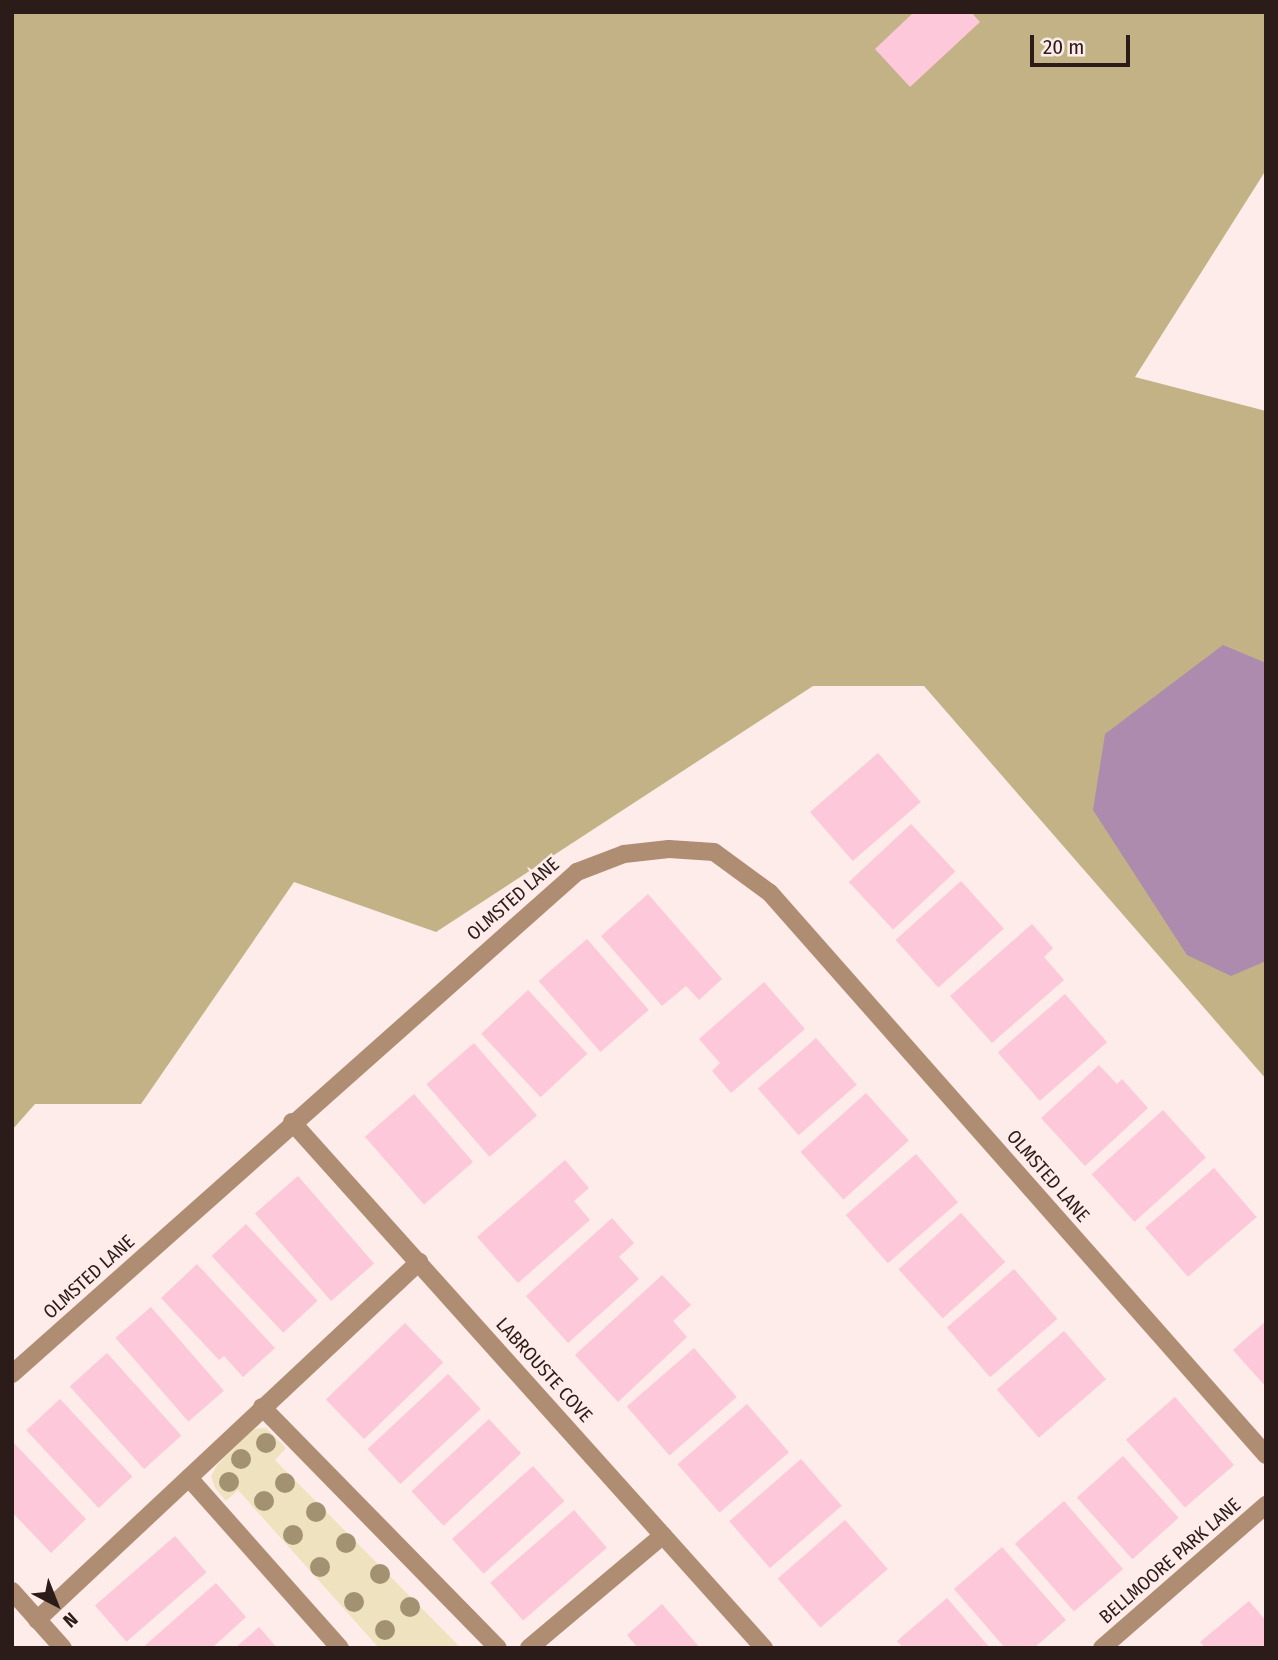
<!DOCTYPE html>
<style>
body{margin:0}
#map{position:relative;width:1278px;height:1660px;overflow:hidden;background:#fdece9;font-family:"Fira Sans Condensed",sans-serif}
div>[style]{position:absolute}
.green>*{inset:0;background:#efe2be}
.forest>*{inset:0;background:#c2b285}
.water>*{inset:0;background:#ac8baf}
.building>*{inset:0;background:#fcc8da;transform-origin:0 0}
.minor>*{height:18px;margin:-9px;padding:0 9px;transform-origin:9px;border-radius:9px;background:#af8d73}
.trees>*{width:20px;height:20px;margin:-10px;border-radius:50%;background:#a39272}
span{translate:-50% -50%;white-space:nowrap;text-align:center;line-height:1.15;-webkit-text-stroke:5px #fdece9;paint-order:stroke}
.street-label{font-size:19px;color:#2b1c1a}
.frame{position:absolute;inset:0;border:14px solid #2b1c1a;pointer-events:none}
.north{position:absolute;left:21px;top:1569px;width:70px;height:70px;-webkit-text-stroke:5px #fdece9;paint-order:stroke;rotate:138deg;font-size:19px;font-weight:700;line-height:28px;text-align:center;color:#2b1c1a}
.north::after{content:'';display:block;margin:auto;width:24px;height:32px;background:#2b1c1a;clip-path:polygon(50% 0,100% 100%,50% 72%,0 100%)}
.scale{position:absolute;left:1030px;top:35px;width:100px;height:32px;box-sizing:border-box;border:4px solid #2b1c1a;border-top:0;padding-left:9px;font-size:21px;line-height:24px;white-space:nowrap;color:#2b1c1a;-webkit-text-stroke:5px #fdece9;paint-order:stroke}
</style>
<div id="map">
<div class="green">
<div style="clip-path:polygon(266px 1428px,286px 1448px,275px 1460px,461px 1648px,379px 1648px,238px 1490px,226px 1501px,215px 1488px,211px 1476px,217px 1465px,253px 1429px)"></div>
</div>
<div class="forest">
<div style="clip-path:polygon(12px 12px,1266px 12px,1266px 170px,1135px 377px,1266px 411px,1266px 1079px,924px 686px,813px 686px,436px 932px,294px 882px,141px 1104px,35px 1104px,12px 1130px)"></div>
</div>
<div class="water">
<div style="clip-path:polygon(1223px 645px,1266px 663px,1266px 961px,1231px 976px,1187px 955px,1093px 810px,1105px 734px)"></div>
</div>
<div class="building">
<div style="clip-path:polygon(914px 12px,971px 12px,980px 22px,910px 87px,875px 49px)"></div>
<div style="left:878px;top:753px;width:65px;height:90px;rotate:49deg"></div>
<div style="left:911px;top:824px;width:65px;height:85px;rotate:47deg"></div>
<div style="left:961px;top:881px;width:64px;height:88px;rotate:48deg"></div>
<div style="clip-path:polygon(648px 894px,722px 979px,699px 1000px,686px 986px,662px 1006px,601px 936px)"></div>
<div style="clip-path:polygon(1032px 924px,1053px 948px,1044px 957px,1064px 980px,992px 1043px,950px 996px)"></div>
<div style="left:587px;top:939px;width:94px;height:64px;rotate:49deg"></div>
<div style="clip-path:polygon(764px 982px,805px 1029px,731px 1093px,712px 1071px,720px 1063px,699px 1039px)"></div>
<div style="left:528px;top:990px;width:87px;height:64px;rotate:47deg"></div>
<div style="left:1065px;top:994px;width:64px;height:89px;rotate:49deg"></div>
<div style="left:816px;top:1038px;width:62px;height:77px;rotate:49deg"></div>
<div style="left:474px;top:1043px;width:96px;height:63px;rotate:49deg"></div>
<div style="clip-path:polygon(1099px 1065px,1117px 1084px,1122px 1079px,1148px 1108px,1085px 1166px,1041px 1118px)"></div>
<div style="left:866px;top:1093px;width:64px;height:88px;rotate:48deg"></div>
<div style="left:414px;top:1094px;width:90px;height:65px;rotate:49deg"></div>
<div style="left:1163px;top:1110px;width:64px;height:96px;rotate:48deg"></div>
<div style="left:916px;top:1154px;width:64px;height:93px;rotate:49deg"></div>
<div style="clip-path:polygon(565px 1160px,589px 1188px,574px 1201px,590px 1220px,518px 1283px,477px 1237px)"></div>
<div style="left:1214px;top:1168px;width:65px;height:91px;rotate:49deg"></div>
<div style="left:298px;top:1176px;width:116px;height:57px;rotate:49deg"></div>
<div style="left:961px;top:1213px;width:66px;height:84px;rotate:48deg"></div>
<div style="clip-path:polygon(612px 1218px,634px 1243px,619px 1257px,639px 1279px,568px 1343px,526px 1296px)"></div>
<div style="left:246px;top:1224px;width:105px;height:47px;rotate:47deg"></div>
<div style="clip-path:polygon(197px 1264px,275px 1348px,243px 1377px,224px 1356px,219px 1360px,161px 1298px)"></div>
<div style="left:1014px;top:1269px;width:66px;height:89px;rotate:49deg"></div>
<div style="clip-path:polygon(662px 1275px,691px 1305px,673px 1321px,687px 1337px,618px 1402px,575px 1355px)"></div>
<div style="left:151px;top:1307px;width:111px;height:47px;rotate:49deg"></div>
<div style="clip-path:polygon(1266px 1321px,1266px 1387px,1233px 1350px)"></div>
<div style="left:405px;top:1323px;width:55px;height:110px;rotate:46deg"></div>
<div style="left:1064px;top:1331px;width:64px;height:89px;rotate:49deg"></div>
<div style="left:694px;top:1348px;width:65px;height:89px;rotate:49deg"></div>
<div style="left:107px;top:1353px;width:111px;height:50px;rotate:48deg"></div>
<div style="left:448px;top:1374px;width:48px;height:110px;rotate:47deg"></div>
<div style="left:1175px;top:1397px;width:90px;height:65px;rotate:49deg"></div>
<div style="left:60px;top:1399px;width:106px;height:46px;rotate:47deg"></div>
<div style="left:747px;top:1404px;width:64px;height:92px;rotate:49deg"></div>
<div style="left:489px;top:1419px;width:47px;height:106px;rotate:47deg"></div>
<div style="clip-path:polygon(12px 1441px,86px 1519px,51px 1553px,12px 1512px)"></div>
<div style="left:1123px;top:1456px;width:83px;height:62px;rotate:48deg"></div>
<div style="left:801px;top:1459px;width:62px;height:95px;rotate:49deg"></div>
<div style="left:533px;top:1466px;width:47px;height:109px;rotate:48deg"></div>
<div style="left:1064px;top:1501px;width:90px;height:65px;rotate:49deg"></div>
<div style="left:574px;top:1510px;width:50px;height:111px;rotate:49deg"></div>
<div style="left:845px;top:1520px;width:65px;height:89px;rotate:49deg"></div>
<div style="left:175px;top:1536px;width:48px;height:106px;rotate:49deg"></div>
<div style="clip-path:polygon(1002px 1547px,1066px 1620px,1034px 1648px,1005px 1648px,954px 1589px)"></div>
<div style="clip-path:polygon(216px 1583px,246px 1617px,212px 1648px,142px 1648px)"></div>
<div style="clip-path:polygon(947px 1598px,990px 1648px,903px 1648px,897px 1641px)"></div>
<div style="clip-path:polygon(1249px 1601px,1266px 1621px,1266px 1648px,1205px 1648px,1200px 1642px)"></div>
<div style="clip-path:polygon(662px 1604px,700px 1648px,638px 1648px,627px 1635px)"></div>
<div style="clip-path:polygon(259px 1627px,277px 1648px,235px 1648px)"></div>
</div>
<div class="minor">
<div style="left:292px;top:1122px;width:707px;rotate:48.1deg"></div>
<div style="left:12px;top:1374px;width:756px;rotate:-41.62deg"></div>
<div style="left:577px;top:872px;width:50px;rotate:-21deg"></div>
<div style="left:624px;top:854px;width:45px;rotate:-6.3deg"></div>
<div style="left:669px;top:849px;width:45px;rotate:3.8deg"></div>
<div style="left:714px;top:852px;width:69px;rotate:36.2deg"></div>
<div style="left:770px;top:893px;width:750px;rotate:48.57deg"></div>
<div style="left:262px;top:1407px;width:337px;rotate:45.6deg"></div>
<div style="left:189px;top:1478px;width:227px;rotate:48.4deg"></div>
<div style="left:12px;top:1591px;width:76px;rotate:48.2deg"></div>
<div style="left:37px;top:1620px;width:524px;rotate:-43.14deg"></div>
<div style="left:529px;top:1648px;width:175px;rotate:-40.1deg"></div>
<div style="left:1102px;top:1648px;width:218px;rotate:-41.1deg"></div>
</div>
<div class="trees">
<div style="left:266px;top:1443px"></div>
<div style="left:241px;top:1459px"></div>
<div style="left:229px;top:1482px"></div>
<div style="left:285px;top:1483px"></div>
<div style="left:264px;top:1501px"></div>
<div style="left:316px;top:1512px"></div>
<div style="left:293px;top:1535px"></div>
<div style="left:346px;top:1543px"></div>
<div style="left:320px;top:1567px"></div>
<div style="left:380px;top:1574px"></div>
<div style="left:354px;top:1602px"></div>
<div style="left:410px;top:1607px"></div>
<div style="left:385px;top:1630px"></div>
</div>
<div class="street-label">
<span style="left:513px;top:899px;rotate:-41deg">OLMSTED LANE</span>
<span style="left:1048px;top:1176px;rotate:49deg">OLMSTED LANE</span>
<span style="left:89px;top:1277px;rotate:-42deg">OLMSTED LANE</span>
<span style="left:544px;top:1370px;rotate:48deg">LABROUSTE COVE</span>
<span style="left:1170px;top:1561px;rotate:-41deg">BELLMOORE PARK LANE</span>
</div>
<div class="frame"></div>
<div class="north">N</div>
<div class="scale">20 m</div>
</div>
